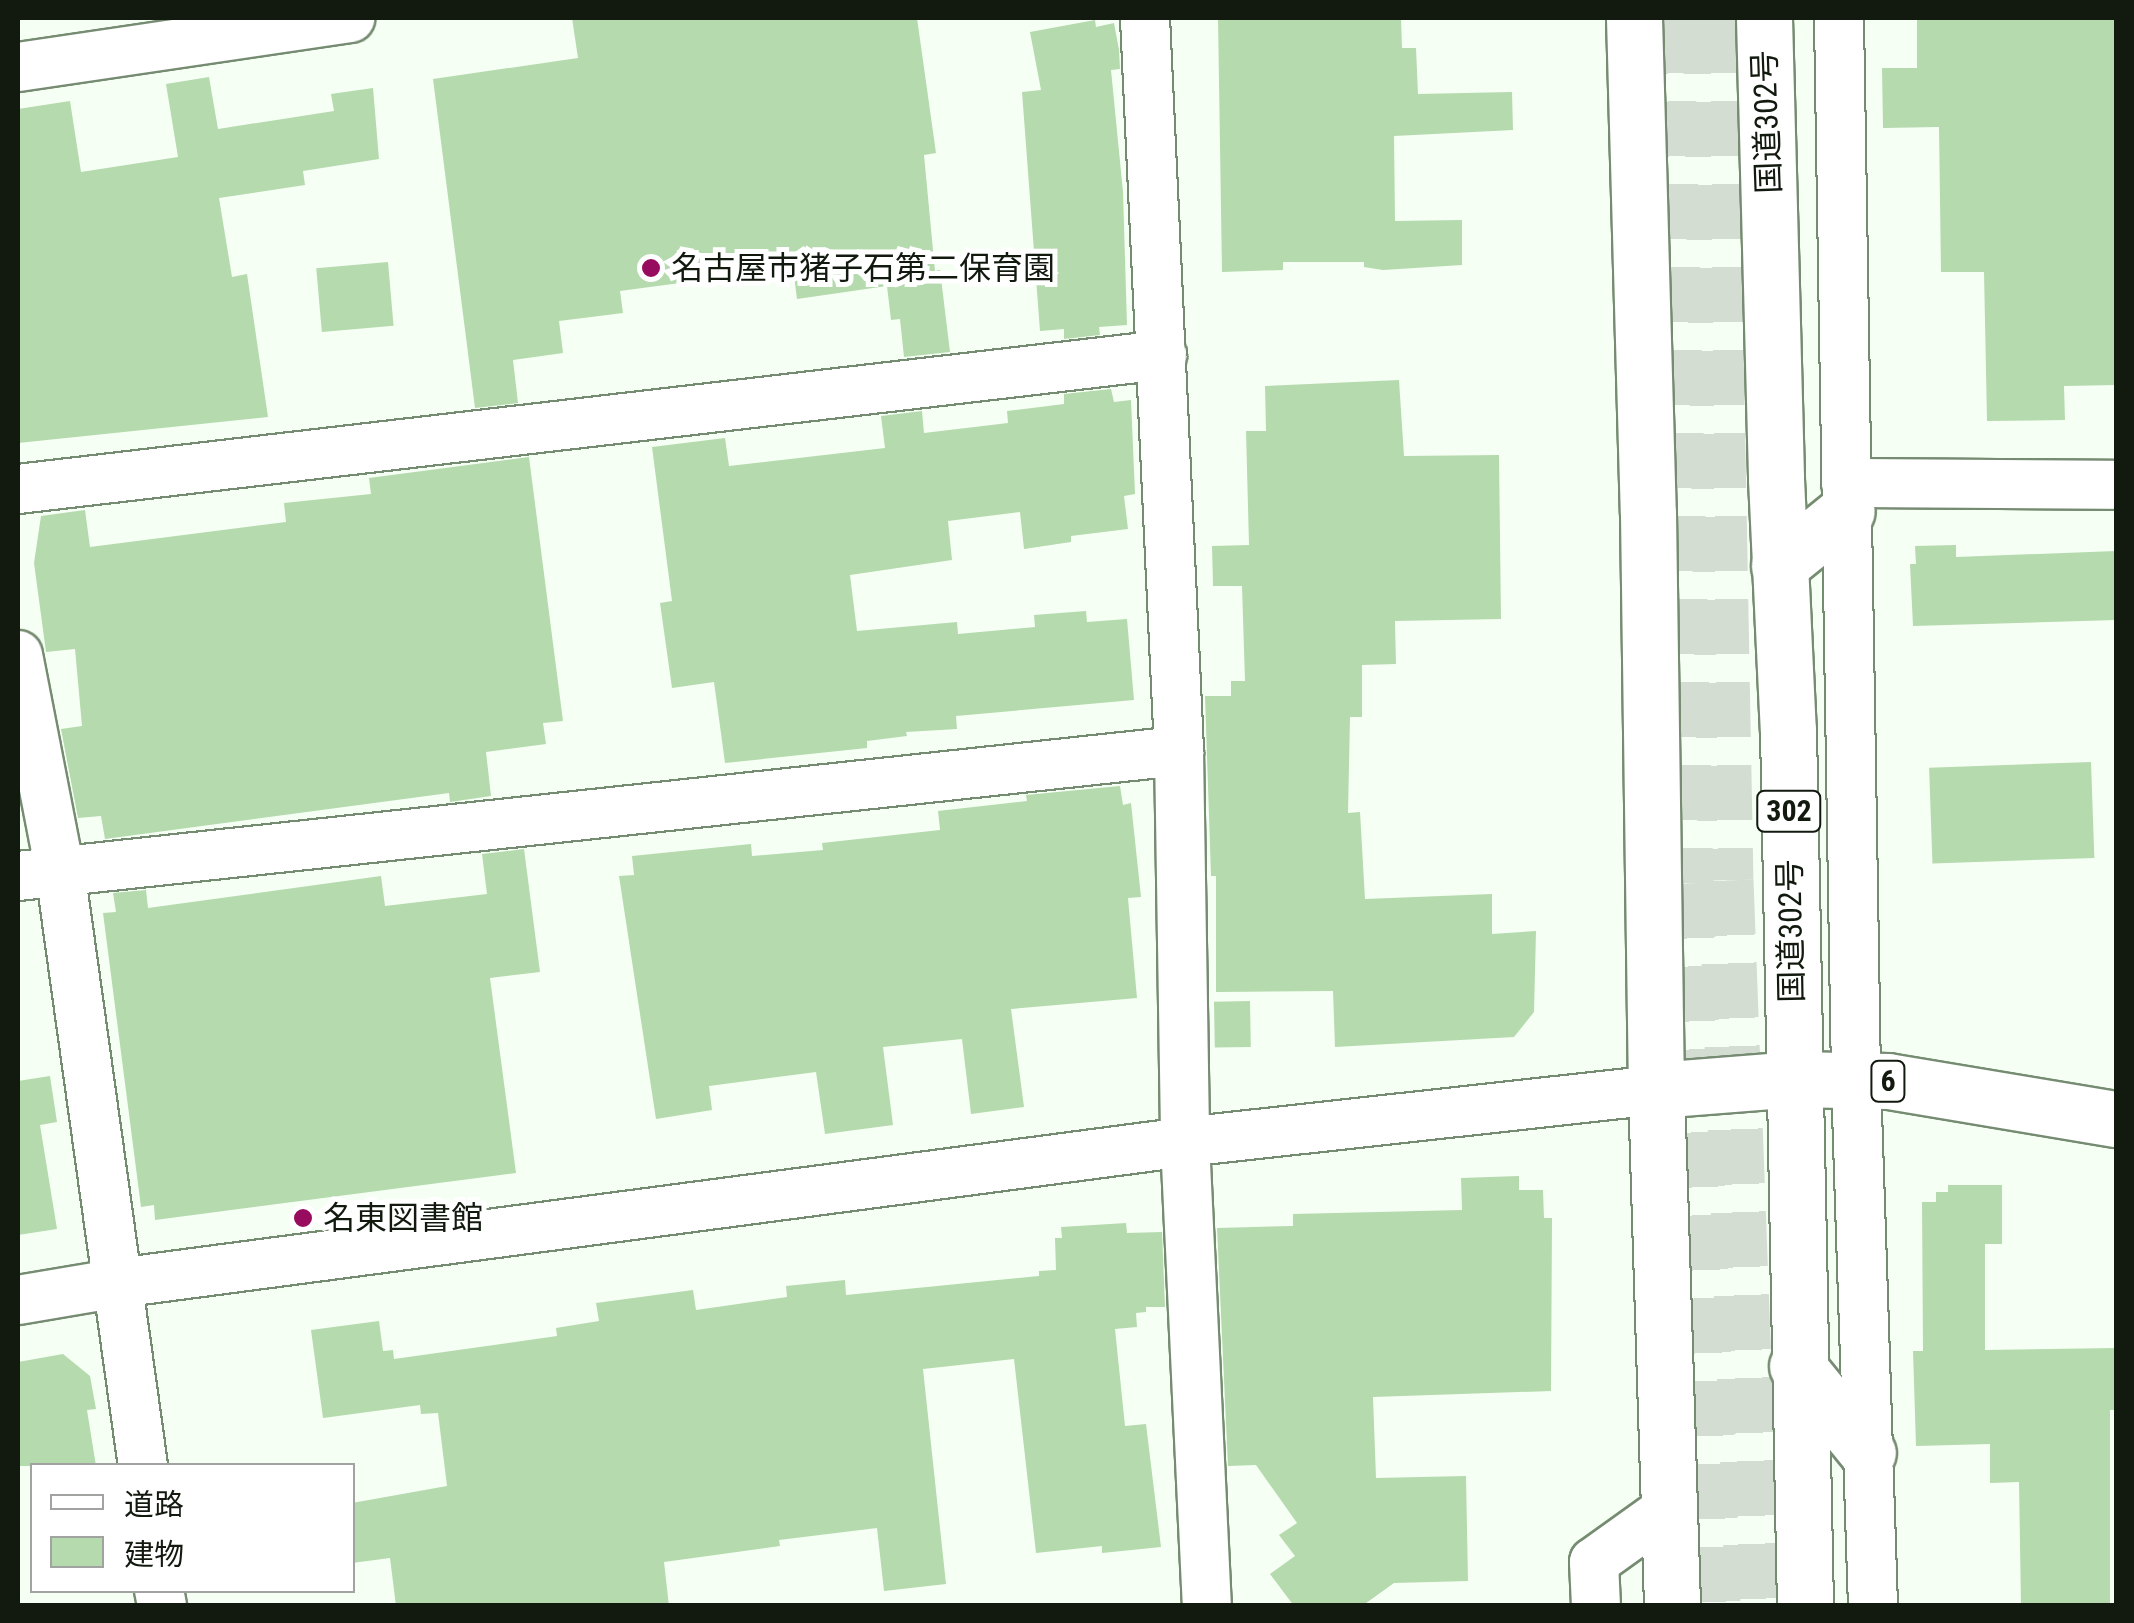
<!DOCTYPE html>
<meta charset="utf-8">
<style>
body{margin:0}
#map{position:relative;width:2134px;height:1623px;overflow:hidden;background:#f5fff3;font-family:"Roboto Condensed","Noto Sans JP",sans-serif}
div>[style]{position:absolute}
.building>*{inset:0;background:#b5daae;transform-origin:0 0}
.highway-tunnel>*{height:55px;margin-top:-27.5px;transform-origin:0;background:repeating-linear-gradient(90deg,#d3ddd1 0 55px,transparent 0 83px)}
.roads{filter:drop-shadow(2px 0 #768c72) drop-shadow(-2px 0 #768c72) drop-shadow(0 2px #768c72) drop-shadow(0 -2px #768c72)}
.minor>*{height:48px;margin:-24px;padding:0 24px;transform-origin:24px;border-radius:24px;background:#fff}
.major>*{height:55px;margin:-27.5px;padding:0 27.5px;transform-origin:27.5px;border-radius:27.5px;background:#fff}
.highway>*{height:55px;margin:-27.5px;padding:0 27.5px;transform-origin:27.5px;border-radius:27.5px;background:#fff}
.dots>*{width:28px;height:28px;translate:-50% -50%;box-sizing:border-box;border:5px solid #fff;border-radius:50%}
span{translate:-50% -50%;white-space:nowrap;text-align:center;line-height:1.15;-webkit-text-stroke:10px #fff;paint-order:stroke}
.shield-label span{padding:2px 8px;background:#fff;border:2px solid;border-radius:8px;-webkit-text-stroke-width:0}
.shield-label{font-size:30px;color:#121a10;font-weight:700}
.street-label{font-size:32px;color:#121a10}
.poi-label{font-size:32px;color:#121a10}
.left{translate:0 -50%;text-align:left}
.frame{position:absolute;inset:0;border:20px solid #121a10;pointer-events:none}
.legend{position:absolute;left:30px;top:1463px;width:325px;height:130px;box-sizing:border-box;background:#fff;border:2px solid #a0a39f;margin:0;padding:12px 18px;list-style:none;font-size:30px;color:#121a10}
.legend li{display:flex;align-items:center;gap:20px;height:50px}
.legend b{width:50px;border:2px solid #a0a39f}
</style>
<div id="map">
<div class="building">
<div style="clip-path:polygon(572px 18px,917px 18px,936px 153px,924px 155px,935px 271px,940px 270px,950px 352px,904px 357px,900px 319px,891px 320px,887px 286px,797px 299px,793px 268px,620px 291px,623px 313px,559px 321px,563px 353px,513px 360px,518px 403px,475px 408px,433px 79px,578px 58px)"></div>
<div style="clip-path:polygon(1218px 18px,1401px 18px,1402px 48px,1416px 48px,1418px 94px,1512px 92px,1513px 130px,1394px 136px,1395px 221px,1462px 220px,1462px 265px,1383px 270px,1364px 267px,1364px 262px,1283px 262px,1283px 270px,1222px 272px)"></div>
<div style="clip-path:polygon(1917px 18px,2116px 18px,2116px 385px,2064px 386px,2065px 420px,1987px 421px,1984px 272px,1941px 272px,1939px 127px,1883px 128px,1882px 68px,1917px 68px)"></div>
<div style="clip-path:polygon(1095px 20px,1096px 27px,1114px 23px,1119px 50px,1120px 69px,1111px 70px,1123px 192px,1127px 325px,1099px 327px,1100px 335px,1064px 339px,1064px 329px,1040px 331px,1022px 92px,1041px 90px,1030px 32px)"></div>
<div style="clip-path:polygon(209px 77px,218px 129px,334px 111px,331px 94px,373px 88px,379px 159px,303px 171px,305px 185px,219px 198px,232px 277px,247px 274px,268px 417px,18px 443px,18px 109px,70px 101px,81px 172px,178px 157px,166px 84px)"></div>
<div style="left:388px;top:262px;width:64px;height:72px;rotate:85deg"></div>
<div style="clip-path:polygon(1399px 380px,1404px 456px,1499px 455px,1501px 619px,1395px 621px,1396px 664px,1362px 665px,1362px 717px,1350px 717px,1348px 813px,1360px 812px,1365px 899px,1492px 894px,1492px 934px,1536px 931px,1534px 1012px,1514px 1037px,1335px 1047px,1333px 991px,1216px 992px,1216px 876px,1211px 876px,1205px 696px,1231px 696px,1231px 681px,1245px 681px,1242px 586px,1213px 586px,1212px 546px,1249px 545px,1246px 431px,1266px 431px,1265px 386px)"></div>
<div style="clip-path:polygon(1111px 389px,1114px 402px,1131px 400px,1135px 494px,1124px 496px,1128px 529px,1071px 536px,1071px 542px,1024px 549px,1020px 512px,948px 521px,952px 560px,850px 575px,857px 631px,957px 622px,958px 634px,1035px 627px,1034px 615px,1086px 611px,1087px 622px,1127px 619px,1134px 700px,956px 716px,957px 729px,906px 732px,907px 736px,867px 741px,867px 748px,725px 763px,714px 682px,672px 688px,660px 603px,672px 601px,652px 447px,725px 438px,729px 466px,885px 448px,881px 416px,922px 411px,924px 433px,1008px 423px,1007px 411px,1064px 404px,1064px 394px)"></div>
<div style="clip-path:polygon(529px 457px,563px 721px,543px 723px,546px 744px,486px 752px,491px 796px,450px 802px,449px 793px,105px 839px,101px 816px,78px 818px,61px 729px,82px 726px,75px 649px,46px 652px,34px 563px,41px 516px,85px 510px,90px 547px,286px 522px,284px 503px,371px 494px,369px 478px)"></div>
<div style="clip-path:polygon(1956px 545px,1956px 557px,2116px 551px,2116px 620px,1913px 626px,1910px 564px,1916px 564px,1915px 546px)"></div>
<div style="left:2091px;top:762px;width:96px;height:162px;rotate:88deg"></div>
<div style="clip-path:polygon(1120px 786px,1123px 805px,1131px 803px,1141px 897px,1128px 898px,1137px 998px,1011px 1009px,1024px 1107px,971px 1114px,962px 1039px,883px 1047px,893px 1125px,825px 1134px,816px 1072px,709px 1086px,712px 1110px,656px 1119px,619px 876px,634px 875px,632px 856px,751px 844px,752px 856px,823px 850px,822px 843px,940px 830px,938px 811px,1027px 801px,1026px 795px)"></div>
<div style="clip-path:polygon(524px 849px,540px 972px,490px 978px,516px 1173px,155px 1220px,154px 1205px,141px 1207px,103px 913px,116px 912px,113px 893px,146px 890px,148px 908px,381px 876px,385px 906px,487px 894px,482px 854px)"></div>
<div style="left:1250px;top:1001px;width:46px;height:36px;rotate:89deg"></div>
<div style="clip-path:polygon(50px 1076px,57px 1122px,40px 1125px,57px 1229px,18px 1235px,18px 1081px)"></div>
<div style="clip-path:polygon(1519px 1176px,1519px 1190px,1543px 1190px,1544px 1218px,1552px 1218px,1551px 1391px,1373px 1397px,1376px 1478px,1466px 1476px,1468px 1581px,1394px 1583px,1362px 1606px,1294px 1606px,1270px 1574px,1295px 1556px,1279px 1535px,1297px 1523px,1256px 1465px,1228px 1466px,1217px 1228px,1293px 1226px,1293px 1214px,1462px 1210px,1461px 1178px)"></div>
<div style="clip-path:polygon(1948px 1185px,2002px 1185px,2002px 1244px,1985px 1244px,1985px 1350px,2116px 1348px,2116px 1410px,2110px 1410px,2110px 1606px,2021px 1606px,2019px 1482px,1990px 1483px,1990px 1444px,1916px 1446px,1913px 1351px,1923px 1351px,1922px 1202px,1936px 1202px,1936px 1192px,1948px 1192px)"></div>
<div style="clip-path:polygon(1126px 1223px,1127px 1233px,1162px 1232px,1165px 1307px,1146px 1307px,1146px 1312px,1136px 1313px,1137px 1327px,1115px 1329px,1125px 1426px,1146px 1424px,1161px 1547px,1102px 1553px,1102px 1546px,1036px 1553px,1014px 1359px,923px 1369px,946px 1584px,884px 1591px,877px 1528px,779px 1540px,780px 1546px,664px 1562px,669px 1606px,396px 1606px,390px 1558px,352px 1563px,352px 1503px,447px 1486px,438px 1413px,421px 1414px,420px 1405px,323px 1418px,311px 1330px,379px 1321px,383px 1351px,393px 1350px,394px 1359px,557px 1336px,556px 1328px,599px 1321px,596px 1303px,693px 1290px,696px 1310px,787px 1297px,786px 1286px,845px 1280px,846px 1295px,1039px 1276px,1039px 1271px,1056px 1270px,1055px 1238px,1062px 1238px,1061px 1227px)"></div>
<div style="clip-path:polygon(63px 1354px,90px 1376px,96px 1409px,87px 1410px,96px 1466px,18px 1466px,18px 1362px)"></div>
</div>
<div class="highway-tunnel">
<div style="left:1667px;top:18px;width:865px;rotate:88.74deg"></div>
<div style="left:1686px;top:883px;width:724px;rotate:87.86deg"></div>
<div style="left:1710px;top:18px;width:862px;rotate:88.94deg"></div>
<div style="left:1726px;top:880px;width:727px;rotate:87.87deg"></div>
</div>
<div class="roads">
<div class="minor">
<div style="left:1145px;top:18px;width:734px;rotate:87.34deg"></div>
<div style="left:1179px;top:751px;width:391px;rotate:89.1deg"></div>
<div style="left:1185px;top:1142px;width:465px;rotate:87.3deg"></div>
<div style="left:1839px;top:18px;width:1062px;rotate:89.08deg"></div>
<div style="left:1856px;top:1080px;width:526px;rotate:88.15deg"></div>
<div style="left:18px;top:67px;width:336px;rotate:-8.4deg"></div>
<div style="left:1846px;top:483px;width:270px;rotate:0.4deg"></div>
<div style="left:18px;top:489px;width:1152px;rotate:-6.68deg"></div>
<div style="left:18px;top:655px;width:220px;rotate:79deg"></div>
<div style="left:60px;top:871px;width:601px;rotate:82.06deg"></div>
<div style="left:18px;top:876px;width:1168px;rotate:-6.15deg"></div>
<div style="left:18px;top:1300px;width:101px;rotate:-9.6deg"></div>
<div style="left:118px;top:1283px;width:1076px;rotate:-7.53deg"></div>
<div style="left:1185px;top:1142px;width:474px;rotate:-6.3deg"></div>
<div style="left:159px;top:1590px;width:16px;rotate:79deg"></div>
<div style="left:1596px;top:1606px;width:44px;rotate:-92.6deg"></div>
<div style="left:1594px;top:1562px;width:91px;rotate:-35.6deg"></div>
</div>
<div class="major">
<div style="left:1656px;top:1090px;width:140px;rotate:-4.5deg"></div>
<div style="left:1796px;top:1079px;width:92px;rotate:1.2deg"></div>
<div style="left:1888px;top:1081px;width:231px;rotate:9.5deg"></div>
</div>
<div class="highway">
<div style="left:1634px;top:18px;width:495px;rotate:88.4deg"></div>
<div style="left:1648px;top:513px;width:577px;rotate:89.21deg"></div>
<div style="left:1656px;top:1090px;width:516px;rotate:88.22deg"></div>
<div style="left:1764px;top:18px;width:461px;rotate:88.5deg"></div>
<div style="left:1776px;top:479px;width:251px;rotate:87.3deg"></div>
<div style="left:1788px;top:730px;width:876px;rotate:88.89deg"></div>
<div style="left:1779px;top:566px;width:87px;rotate:-39deg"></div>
<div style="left:1797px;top:1366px;width:112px;rotate:50.8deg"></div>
</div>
</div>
<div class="dots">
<div style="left:651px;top:268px;background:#980c5f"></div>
<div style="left:303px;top:1218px;background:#980c5f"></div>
</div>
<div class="shield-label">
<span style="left:1789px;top:811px">302</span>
<span style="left:1888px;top:1081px">6</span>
</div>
<div class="street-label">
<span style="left:1767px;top:122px;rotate:-92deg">国道302号</span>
<span style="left:1791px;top:931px;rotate:-91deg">国道302号</span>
</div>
<div class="poi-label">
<span class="left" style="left:671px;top:268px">名古屋市猪子石第二保育園</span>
<span class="left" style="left:323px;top:1218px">名東図書館</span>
</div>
<div class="frame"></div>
<ul class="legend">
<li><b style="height:12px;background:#fff"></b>道路</li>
<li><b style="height:28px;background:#b5daae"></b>建物</li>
</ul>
</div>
